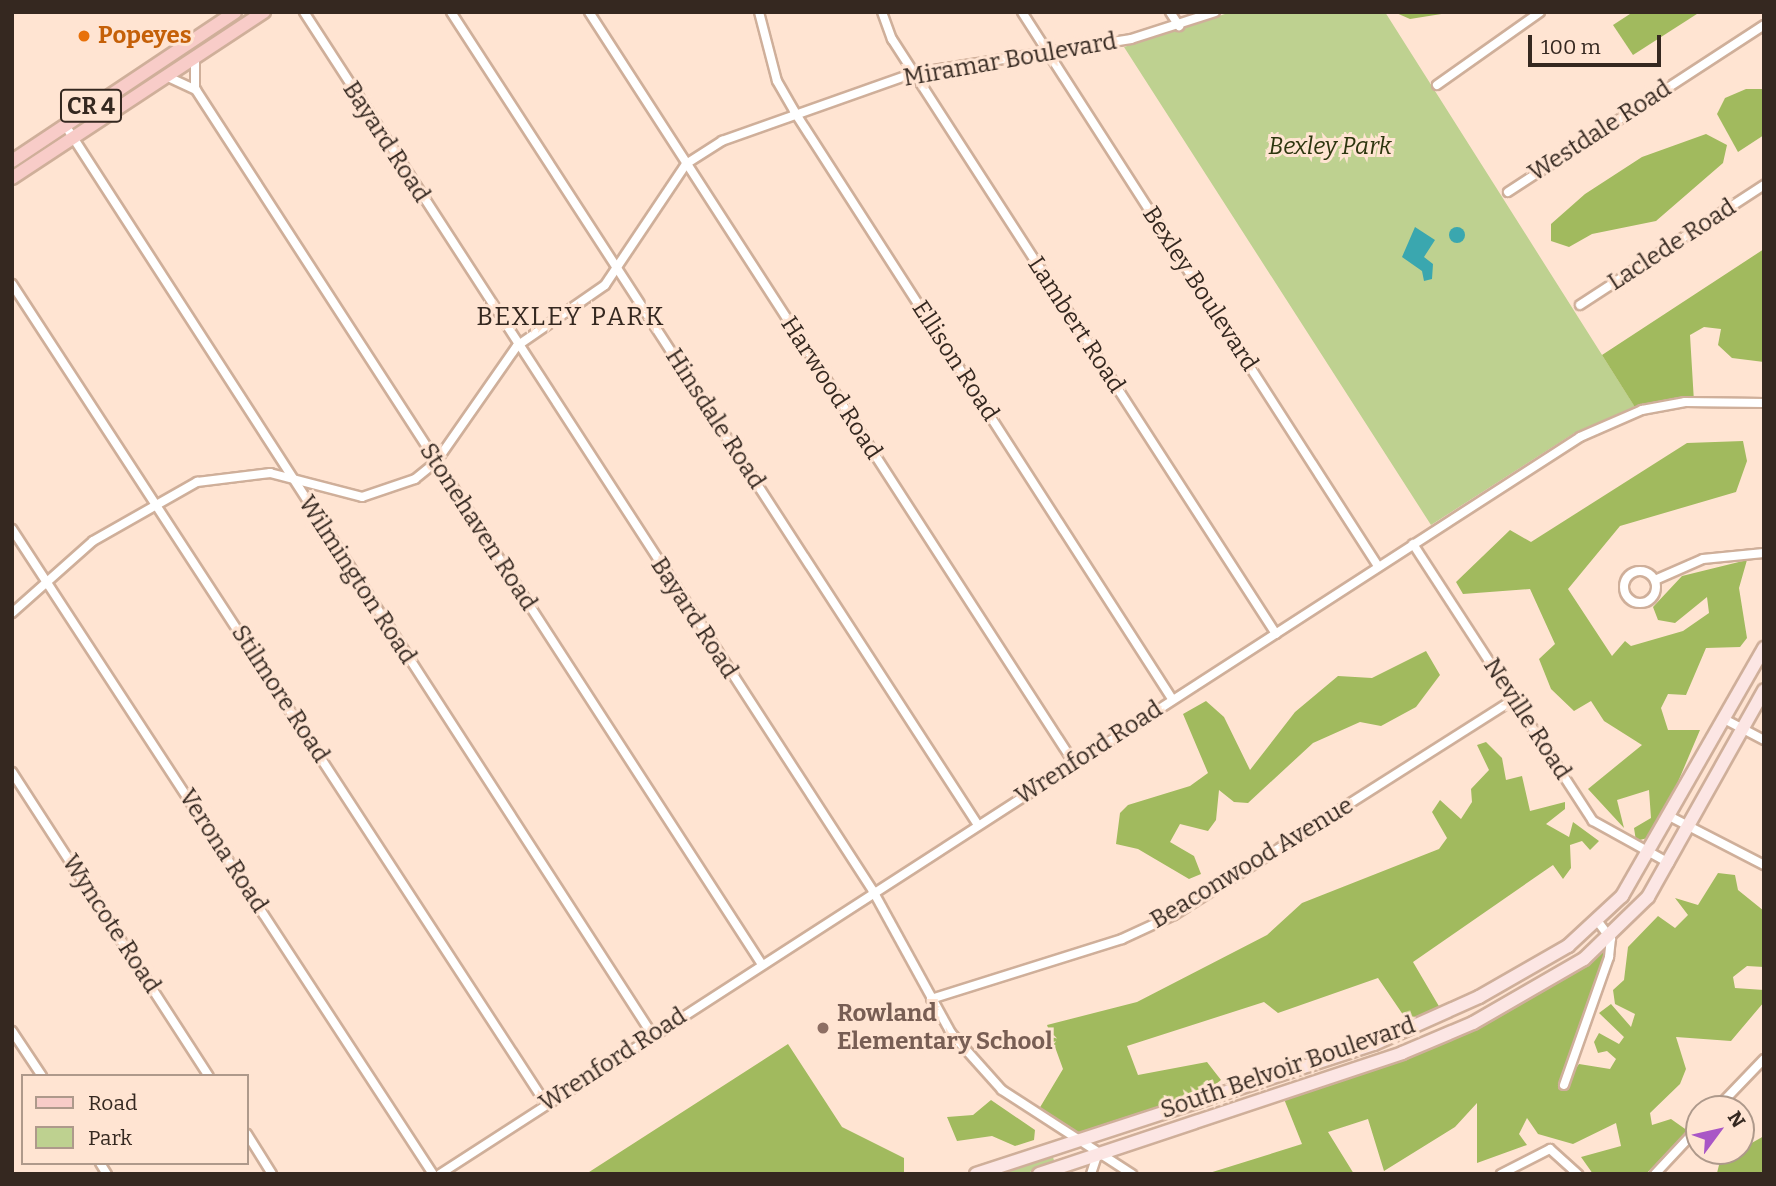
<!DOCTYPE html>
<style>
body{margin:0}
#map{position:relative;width:1776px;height:1186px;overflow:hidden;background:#ffe4d2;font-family:Bitter,serif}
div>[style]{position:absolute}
.green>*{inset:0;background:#bed190}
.forest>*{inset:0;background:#a1ba5e}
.water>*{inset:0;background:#3aa7af}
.round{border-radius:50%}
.roads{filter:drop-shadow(2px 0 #cfaf9a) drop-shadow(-2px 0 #cfaf9a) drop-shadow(0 2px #cfaf9a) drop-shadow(0 -2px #cfaf9a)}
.street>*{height:8px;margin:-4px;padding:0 4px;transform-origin:4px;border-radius:4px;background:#fff}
.street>.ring{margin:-4px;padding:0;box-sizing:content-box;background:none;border:8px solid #fff;border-radius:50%}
.secondary>*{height:12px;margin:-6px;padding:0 6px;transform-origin:6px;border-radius:6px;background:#fce6e4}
.primary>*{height:12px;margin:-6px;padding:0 6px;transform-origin:6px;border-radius:6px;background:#f8ccc8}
.dots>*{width:19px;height:19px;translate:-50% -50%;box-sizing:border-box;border:4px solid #ffe4d2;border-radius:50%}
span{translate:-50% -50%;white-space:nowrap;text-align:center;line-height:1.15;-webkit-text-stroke:6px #ffe4d2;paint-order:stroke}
.shield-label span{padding:2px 5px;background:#ffe4d2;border:2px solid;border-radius:5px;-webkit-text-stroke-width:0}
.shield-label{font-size:23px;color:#352820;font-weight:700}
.food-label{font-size:24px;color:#c56008;font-weight:700}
.left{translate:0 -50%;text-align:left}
.street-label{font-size:24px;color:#352820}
.park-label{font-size:24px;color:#2d360f;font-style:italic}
.education-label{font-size:24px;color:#785e54;font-weight:700}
.neighbourhood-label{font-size:26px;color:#352820;letter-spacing:2px}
.frame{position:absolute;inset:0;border:14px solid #352820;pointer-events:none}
.legend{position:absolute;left:21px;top:1074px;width:228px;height:91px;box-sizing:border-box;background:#ffe4d2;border:2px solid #ae998b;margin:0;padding:9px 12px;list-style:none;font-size:21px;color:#352820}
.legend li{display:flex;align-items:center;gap:14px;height:35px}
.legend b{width:35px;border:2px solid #ae998b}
.north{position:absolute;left:1685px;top:1095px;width:70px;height:70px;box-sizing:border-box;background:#ffe4d2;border:2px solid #ae998b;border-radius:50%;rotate:57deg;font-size:19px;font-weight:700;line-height:28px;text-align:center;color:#352820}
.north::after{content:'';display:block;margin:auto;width:24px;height:32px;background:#a956c6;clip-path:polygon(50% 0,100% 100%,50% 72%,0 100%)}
.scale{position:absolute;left:1528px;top:35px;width:133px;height:32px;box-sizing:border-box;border:4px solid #352820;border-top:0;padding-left:9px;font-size:21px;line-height:24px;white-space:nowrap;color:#352820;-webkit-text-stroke:5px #ffe4d2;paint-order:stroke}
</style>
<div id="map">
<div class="green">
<div style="clip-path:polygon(1231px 12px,1385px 12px,1635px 407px,1576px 432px,1431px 525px,1124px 47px)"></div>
<div style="clip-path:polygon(1051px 1152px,1055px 1163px,1024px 1174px,991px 1174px)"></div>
</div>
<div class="forest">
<div style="clip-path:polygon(1394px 12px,1454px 12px,1410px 19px)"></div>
<div style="clip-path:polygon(1633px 12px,1700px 12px,1633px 55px,1613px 25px)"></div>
<div style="clip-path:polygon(1746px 89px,1764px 89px,1764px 135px,1738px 152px,1717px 114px,1725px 98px)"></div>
<div style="clip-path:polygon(1706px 134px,1727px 145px,1723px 163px,1656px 221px,1592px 234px,1569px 247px,1551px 241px,1551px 224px,1585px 194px,1642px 157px)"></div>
<div style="clip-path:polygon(1764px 249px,1764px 362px,1732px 358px,1718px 345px,1721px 329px,1704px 327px,1690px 335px,1694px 402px,1638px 412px,1602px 355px)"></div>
<div style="clip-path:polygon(1743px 441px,1747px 461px,1736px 492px,1620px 526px,1568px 589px,1612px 656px,1625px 641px,1631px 646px,1683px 631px,1709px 613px,1707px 597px,1675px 623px,1658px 620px,1653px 607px,1682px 576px,1747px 560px,1739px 588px,1747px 638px,1740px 647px,1706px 648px,1686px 695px,1668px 694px,1661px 708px,1668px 730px,1700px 730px,1655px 836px,1636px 841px,1634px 828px,1651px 818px,1649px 790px,1617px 800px,1624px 828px,1588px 789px,1642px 745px,1604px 721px,1591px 701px,1574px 711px,1551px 689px,1539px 659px,1555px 644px,1530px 589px,1463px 594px,1456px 582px,1510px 530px,1531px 542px,1687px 443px)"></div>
<div style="clip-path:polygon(1426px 651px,1440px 675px,1416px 707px,1381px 726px,1360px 722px,1313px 743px,1248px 803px,1234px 802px,1219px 790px,1216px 820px,1208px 831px,1180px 824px,1170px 842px,1194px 856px,1201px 874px,1189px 879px,1138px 849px,1116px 844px,1120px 813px,1128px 805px,1190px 786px,1208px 773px,1183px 714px,1206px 701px,1224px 717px,1250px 770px,1295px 712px,1338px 676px,1372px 678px)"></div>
<div style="clip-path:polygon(1486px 742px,1502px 758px,1506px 780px,1522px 776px,1530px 811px,1565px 802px,1565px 809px,1546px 824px,1569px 837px,1573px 822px,1599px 841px,1590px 850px,1582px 841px,1570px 845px,1571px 868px,1563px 879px,1553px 865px,1413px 962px,1440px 1008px,1408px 1022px,1378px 978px,1278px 1013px,1264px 1002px,1127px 1046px,1138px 1075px,1207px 1062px,1221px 1080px,1204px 1093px,1077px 1140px,1036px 1114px,1063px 1069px,1047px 1025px,1137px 1002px,1267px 935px,1302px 903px,1439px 849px,1447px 838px,1432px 812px,1440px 800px,1461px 819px,1472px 802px,1471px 789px,1489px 770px,1477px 745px)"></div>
<div style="clip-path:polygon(1718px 873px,1735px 875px,1738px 890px,1764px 911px,1764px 967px,1747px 966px,1733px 977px,1735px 988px,1764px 990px,1764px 1002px,1731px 1041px,1676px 1037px,1686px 1069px,1680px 1084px,1650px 1113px,1652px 1125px,1671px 1119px,1688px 1131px,1646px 1174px,1593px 1174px,1581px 1157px,1621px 1146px,1616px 1123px,1573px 1144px,1538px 1134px,1527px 1118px,1519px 1134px,1527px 1145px,1477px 1163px,1477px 1103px,1455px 1127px,1384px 1171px,1368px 1119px,1328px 1132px,1354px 1174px,1206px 1174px,1302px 1144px,1282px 1094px,1473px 1023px,1611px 939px,1565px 1084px,1579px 1064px,1610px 1069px,1616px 1059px,1607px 1051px,1598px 1053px,1594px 1042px,1599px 1033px,1619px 1044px,1624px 1037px,1599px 1013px,1611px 1004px,1631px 1027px,1635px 1014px,1615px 1004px,1613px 990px,1624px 980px,1628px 947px,1658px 916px,1675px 928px,1688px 915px,1675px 898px,1698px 905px)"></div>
<div style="clip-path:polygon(788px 1044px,842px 1127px,904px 1158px,904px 1174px,586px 1174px)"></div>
<div style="clip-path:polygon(991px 1100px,1035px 1130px,1034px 1140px,1015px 1146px,992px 1136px,957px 1141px,947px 1117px,973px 1115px)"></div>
<div style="clip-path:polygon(1764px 1136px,1764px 1174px,1717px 1173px,1720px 1161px)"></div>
</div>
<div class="water">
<div class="round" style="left:1449px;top:227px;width:16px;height:16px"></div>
<div style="clip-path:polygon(1415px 227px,1435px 240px,1424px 257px,1433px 264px,1432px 279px,1424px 281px,1422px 271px,1402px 257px)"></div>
</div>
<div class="roads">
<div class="street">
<div style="left:304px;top:12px;width:1047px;rotate:57.08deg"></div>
<div style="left:873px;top:891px;width:162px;rotate:61.2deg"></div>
<div style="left:951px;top:1033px;width:76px;rotate:48.2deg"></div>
<div style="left:1002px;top:1090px;width:155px;rotate:32.9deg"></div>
<div style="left:451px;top:12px;width:969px;rotate:57.05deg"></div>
<div style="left:589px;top:12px;width:894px;rotate:57.15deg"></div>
<div style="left:759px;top:12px;width:71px;rotate:75.4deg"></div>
<div style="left:777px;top:81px;width:34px;rotate:60deg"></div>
<div style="left:794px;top:111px;width:699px;rotate:57.26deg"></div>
<div style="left:882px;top:12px;width:29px;rotate:70deg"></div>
<div style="left:892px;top:39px;width:708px;rotate:57.16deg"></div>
<div style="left:1022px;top:12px;width:659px;rotate:57.28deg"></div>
<div style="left:1170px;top:12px;width:17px;rotate:57deg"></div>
<div style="left:166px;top:76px;width:33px;rotate:25deg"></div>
<div style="left:196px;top:90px;width:1040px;rotate:57.09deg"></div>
<div style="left:1437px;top:85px;width:126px;rotate:-35.3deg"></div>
<div style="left:195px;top:87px;width:28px;rotate:-90deg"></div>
<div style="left:65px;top:125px;width:1082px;rotate:57.15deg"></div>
<div style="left:1508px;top:192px;width:306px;rotate:-33.1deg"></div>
<div style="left:12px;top:284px;width:979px;rotate:56.93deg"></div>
<div style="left:1580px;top:305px;width:220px;rotate:-33.1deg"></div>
<div style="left:12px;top:529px;width:770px;rotate:56.87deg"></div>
<div style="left:1413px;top:544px;width:330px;rotate:57deg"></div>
<div style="left:1593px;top:821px;width:87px;rotate:28.9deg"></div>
<div class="ring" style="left:1624px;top:571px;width:24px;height:24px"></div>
<div style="left:1655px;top:580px;width:52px;rotate:-23.6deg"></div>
<div style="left:1703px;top:559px;width:61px;rotate:-5.6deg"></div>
<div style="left:12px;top:613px;width:108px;rotate:-41.6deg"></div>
<div style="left:93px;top:541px;width:120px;rotate:-29.6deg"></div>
<div style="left:197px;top:482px;width:74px;rotate:-7deg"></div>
<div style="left:270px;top:473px;width:95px;rotate:14.6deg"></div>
<div style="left:362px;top:497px;width:56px;rotate:-18.8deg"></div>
<div style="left:415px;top:479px;width:27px;rotate:-39deg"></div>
<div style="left:436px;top:462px;width:141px;rotate:-55.1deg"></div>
<div style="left:517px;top:346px;width:107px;rotate:-34.7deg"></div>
<div style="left:605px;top:285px;width:146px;rotate:-56.2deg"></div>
<div style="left:686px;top:164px;width:43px;rotate:-32.6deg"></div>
<div style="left:722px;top:141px;width:204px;rotate:-19.5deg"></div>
<div style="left:914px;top:73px;width:220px;rotate:-8.9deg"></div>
<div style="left:1131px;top:39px;width:88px;rotate:-17.8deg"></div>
<div style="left:1726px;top:720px;width:43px;rotate:27.8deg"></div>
<div style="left:12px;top:772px;width:362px;rotate:57.1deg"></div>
<div style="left:1671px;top:817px;width:105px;rotate:27.3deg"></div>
<div style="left:931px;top:999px;width:200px;rotate:-17.4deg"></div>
<div style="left:1122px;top:939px;width:57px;rotate:-24.8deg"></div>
<div style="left:1174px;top:915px;width:403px;rotate:-32.4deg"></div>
<div style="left:12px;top:1031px;width:54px;rotate:56.3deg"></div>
<div style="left:1564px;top:1085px;width:136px;rotate:-70.6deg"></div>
<div style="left:1609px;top:957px;width:18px;rotate:-84deg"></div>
<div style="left:1611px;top:939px;width:20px;rotate:-127deg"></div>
<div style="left:1716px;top:1109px;width:69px;rotate:-46.2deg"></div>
<div style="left:247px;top:1134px;width:47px;rotate:58deg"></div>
<div style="left:100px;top:1163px;width:13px;rotate:58deg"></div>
<div style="left:440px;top:1174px;width:1357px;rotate:-32.88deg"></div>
<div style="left:1580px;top:437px;width:68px;rotate:-23.5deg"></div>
<div style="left:1642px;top:410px;width:44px;rotate:-10.5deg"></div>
<div style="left:1685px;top:402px;width:79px;rotate:0.7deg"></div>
<div style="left:1091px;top:1174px;width:22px;rotate:-72deg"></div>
<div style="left:1501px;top:1174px;width:55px;rotate:-27deg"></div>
<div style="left:1550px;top:1149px;width:38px;rotate:42deg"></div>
<div style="left:1655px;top:1174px;width:64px;rotate:-46.9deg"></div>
</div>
<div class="secondary">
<div style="left:976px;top:1174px;width:419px;rotate:-18.1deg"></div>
<div style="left:1374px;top:1044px;width:115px;rotate:-24.1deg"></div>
<div style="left:1479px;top:997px;width:103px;rotate:-29.8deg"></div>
<div style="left:1568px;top:946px;width:74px;rotate:-42.8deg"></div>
<div style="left:1622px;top:896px;width:286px;rotate:-60.2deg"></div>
<div style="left:1039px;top:1174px;width:383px;rotate:-18.4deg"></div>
<div style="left:1402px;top:1053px;width:77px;rotate:-22.9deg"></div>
<div style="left:1473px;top:1023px;width:128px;rotate:-30deg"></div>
<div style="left:1584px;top:959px;width:89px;rotate:-44.1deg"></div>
<div style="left:1648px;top:897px;width:237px;rotate:-60.7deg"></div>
</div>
<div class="primary">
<div style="left:12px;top:161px;width:268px;rotate:-33.7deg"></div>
<div style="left:12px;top:178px;width:302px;rotate:-33.4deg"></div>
</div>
</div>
<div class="dots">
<div style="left:84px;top:36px;background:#e8710a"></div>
<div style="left:823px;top:1028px;background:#8d6e63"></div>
</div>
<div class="shield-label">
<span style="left:91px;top:106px">CR 4</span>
</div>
<div class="food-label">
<span class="left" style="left:98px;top:36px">Popeyes</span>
</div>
<div class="street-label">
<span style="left:1010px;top:60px;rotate:-10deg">Miramar Boulevard</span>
<span style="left:1600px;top:131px;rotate:-33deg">Westdale Road</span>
<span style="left:386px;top:142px;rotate:57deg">Bayard Road</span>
<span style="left:1672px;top:245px;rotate:-33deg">Laclede Road</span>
<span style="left:1200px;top:289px;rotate:57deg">Bexley Boulevard</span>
<span style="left:1076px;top:325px;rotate:57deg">Lambert Road</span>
<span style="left:955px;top:361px;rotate:57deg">Ellison Road</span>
<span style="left:831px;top:388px;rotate:57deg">Harwood Road</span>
<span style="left:715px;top:419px;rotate:57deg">Hinsdale Road</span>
<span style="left:478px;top:527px;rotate:57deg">Stonehaven Road</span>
<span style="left:357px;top:580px;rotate:57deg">Wilmington Road</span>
<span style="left:694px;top:618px;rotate:57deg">Bayard Road</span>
<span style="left:280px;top:694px;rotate:57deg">Stilmore Road</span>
<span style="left:1527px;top:719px;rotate:57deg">Neville Road</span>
<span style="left:1089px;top:753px;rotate:-33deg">Wrenford Road</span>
<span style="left:223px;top:851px;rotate:57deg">Verona Road</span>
<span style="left:1252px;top:863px;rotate:-31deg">Beaconwood Avenue</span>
<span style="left:111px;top:924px;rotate:57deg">Wyncote Road</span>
<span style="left:613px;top:1060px;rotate:-33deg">Wrenford Road</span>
<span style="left:1288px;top:1068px;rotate:-19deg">South Belvoir Boulevard</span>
</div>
<div class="park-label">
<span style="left:1330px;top:147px">Bexley Park</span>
</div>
<div class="education-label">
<span class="left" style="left:837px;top:1028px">Rowland<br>Elementary School</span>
</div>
<div class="neighbourhood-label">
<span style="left:571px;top:317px">BEXLEY PARK</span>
</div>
<div class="frame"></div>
<ul class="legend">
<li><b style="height:9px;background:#f8ccc8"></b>Road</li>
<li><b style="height:19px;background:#bed190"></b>Park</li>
</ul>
<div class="north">N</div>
<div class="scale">100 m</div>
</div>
